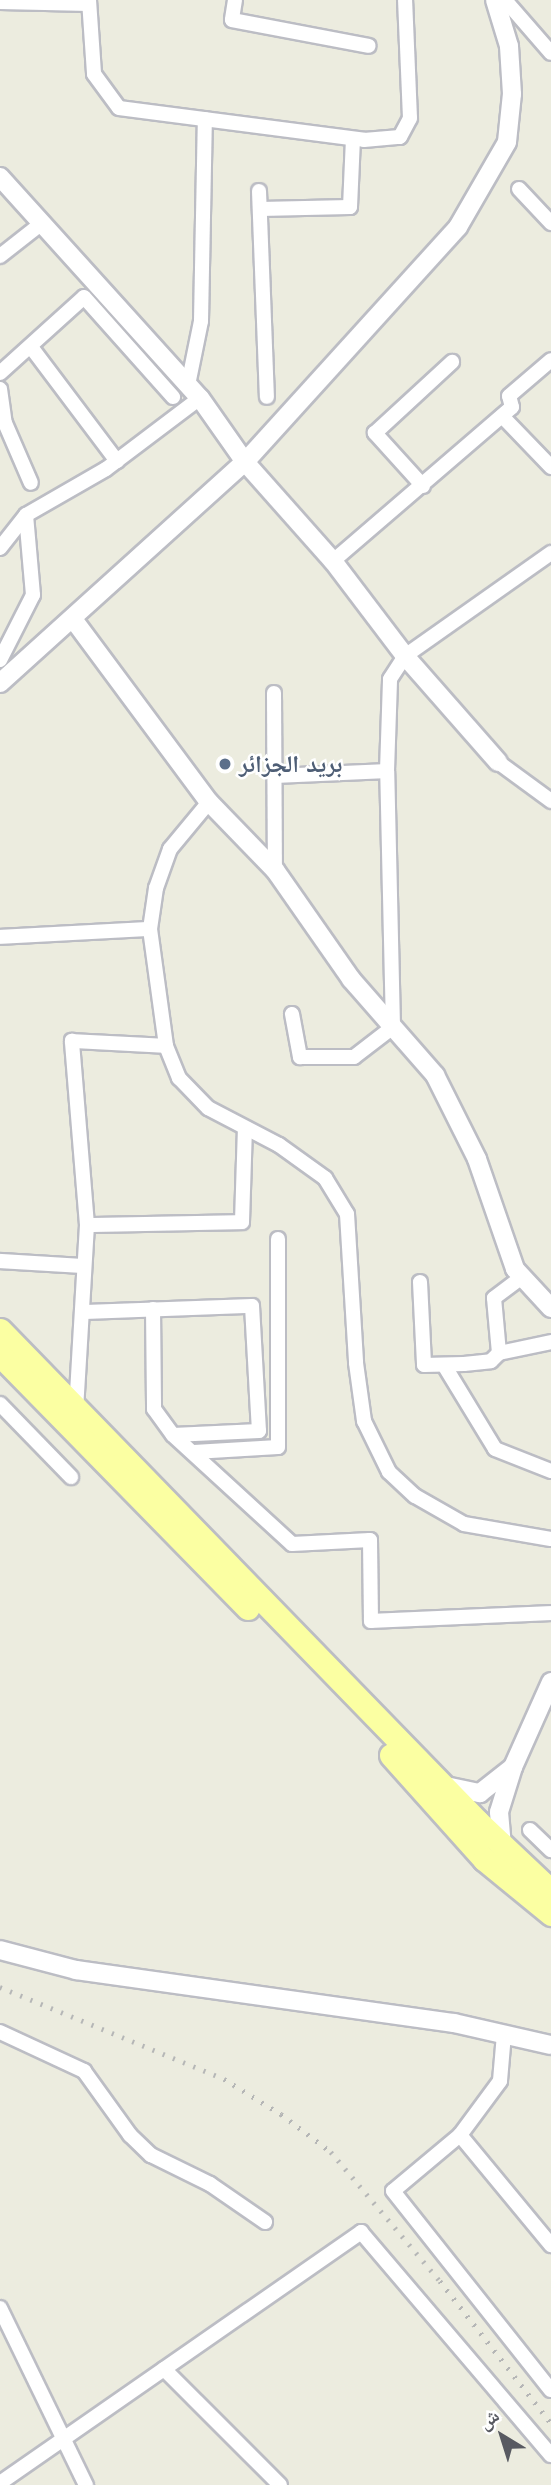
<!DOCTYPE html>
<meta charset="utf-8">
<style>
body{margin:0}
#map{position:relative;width:551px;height:2485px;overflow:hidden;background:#ececdf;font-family:Jost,"Noto Naskh Arabic",sans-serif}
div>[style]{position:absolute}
.roads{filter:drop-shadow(2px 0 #bcbdc4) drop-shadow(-2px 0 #bcbdc4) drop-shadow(0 2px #bcbdc4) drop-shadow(0 -2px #bcbdc4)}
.minor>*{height:14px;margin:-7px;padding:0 7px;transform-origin:7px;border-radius:7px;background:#fff}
.tertiary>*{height:18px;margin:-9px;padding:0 9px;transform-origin:9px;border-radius:9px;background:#fff}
.primary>*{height:23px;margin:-11.5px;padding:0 11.5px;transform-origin:11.5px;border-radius:11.5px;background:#fbffa2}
.rail>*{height:4.5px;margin-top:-2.25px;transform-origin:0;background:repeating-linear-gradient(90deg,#b5b6b6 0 2px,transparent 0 11px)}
.dots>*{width:19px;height:19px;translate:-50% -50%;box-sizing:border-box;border:4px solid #fff;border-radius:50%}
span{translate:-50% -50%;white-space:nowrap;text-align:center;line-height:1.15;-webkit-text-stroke:5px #fff;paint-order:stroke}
.service-label{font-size:24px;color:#4e5e75;font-weight:700}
.left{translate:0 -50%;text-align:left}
.north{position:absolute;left:467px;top:2401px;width:70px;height:70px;-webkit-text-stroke:5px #fff;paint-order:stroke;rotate:322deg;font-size:19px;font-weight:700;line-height:28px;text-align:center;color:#585a61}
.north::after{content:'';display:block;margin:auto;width:24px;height:32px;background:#585a61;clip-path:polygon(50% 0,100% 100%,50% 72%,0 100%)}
</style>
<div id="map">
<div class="roads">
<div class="minor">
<div style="left:89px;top:0;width:74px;rotate:86.1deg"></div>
<div style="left:94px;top:74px;width:42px;rotate:53.7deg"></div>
<div style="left:119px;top:108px;width:247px;rotate:7.4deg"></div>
<div style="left:364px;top:140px;width:36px;rotate:-5deg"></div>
<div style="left:400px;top:137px;width:21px;rotate:-62deg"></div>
<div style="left:410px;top:118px;width:118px;rotate:-92.4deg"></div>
<div style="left:235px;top:0;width:20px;rotate:99deg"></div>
<div style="left:232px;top:20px;width:139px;rotate:10.7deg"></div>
<div style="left:505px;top:0;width:70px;rotate:49deg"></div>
<div style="left:0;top:2px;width:89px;rotate:1.3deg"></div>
<div style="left:519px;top:189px;width:47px;rotate:46.7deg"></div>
<div style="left:259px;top:191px;width:206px;rotate:87.8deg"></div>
<div style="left:260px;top:209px;width:90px;rotate:-1.3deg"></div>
<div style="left:350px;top:207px;width:68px;rotate:-87.5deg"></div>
<div style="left:0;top:256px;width:53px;rotate:-38.2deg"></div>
<div style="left:31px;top:347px;width:143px;rotate:53deg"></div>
<div style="left:0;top:373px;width:113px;rotate:-42.1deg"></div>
<div style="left:84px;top:297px;width:134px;rotate:48.3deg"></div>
<div style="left:188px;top:385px;width:65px;rotate:-78.5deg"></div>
<div style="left:201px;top:321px;width:202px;rotate:-88.9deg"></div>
<div style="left:0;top:389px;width:34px;rotate:82deg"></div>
<div style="left:5px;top:423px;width:65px;rotate:66.6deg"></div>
<div style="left:502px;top:416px;width:71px;rotate:46.1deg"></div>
<div style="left:423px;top:486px;width:72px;rotate:-132.2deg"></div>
<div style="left:375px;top:433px;width:105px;rotate:-42.7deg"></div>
<div style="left:0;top:548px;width:42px;rotate:-51.8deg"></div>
<div style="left:333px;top:561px;width:236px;rotate:-40.7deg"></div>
<div style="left:512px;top:407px;width:11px;rotate:-105deg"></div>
<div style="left:509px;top:396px;width:55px;rotate:-40.6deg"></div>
<div style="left:0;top:660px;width:73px;rotate:-63.1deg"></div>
<div style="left:33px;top:595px;width:80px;rotate:-95deg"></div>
<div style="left:26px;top:515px;width:92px;rotate:-29.9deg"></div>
<div style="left:106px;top:469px;width:118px;rotate:-37.1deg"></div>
<div style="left:274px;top:693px;width:177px;rotate:89.7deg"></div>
<div style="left:498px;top:762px;width:66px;rotate:36.3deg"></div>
<div style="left:276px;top:776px;width:111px;rotate:-2.6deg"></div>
<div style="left:209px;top:802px;width:61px;rotate:129.7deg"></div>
<div style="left:170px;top:849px;width:41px;rotate:109.7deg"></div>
<div style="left:156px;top:888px;width:41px;rotate:98.3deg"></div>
<div style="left:150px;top:929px;width:118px;rotate:82.2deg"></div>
<div style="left:166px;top:1046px;width:35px;rotate:68deg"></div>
<div style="left:179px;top:1078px;width:42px;rotate:46deg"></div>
<div style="left:208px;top:1108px;width:80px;rotate:27.5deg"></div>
<div style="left:279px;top:1145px;width:57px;rotate:35.7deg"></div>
<div style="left:325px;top:1178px;width:42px;rotate:58.6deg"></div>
<div style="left:347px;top:1214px;width:149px;rotate:86.5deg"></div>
<div style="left:356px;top:1363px;width:59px;rotate:82.1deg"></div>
<div style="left:364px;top:1421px;width:57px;rotate:63.9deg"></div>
<div style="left:389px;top:1472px;width:35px;rotate:43deg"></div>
<div style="left:415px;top:1496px;width:56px;rotate:29.7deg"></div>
<div style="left:464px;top:1524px;width:88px;rotate:9.8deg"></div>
<div style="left:0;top:937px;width:150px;rotate:-3.1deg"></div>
<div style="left:292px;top:1014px;width:44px;rotate:79.5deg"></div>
<div style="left:300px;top:1057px;width:54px"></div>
<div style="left:354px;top:1057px;width:49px;rotate:-37.6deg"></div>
<div style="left:393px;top:1027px;width:256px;rotate:-91.3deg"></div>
<div style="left:387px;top:771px;width:92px;rotate:-88.1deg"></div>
<div style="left:390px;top:679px;width:27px;rotate:-57deg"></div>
<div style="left:405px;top:656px;width:179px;rotate:-35.2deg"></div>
<div style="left:87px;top:1225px;width:155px;rotate:-1.1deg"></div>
<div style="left:242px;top:1222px;width:93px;rotate:-88.2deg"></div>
<div style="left:0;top:1261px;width:84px;rotate:3.4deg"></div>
<div style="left:420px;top:1282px;width:83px;rotate:87.2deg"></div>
<div style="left:424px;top:1365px;width:40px;rotate:-1.4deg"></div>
<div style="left:464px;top:1364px;width:27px;rotate:-6deg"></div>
<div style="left:491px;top:1361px;width:11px;rotate:-45deg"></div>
<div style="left:499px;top:1353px;width:55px;rotate:-95.2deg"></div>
<div style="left:494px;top:1298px;width:34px;rotate:-37deg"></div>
<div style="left:153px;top:1309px;width:100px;rotate:89.4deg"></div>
<div style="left:154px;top:1409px;width:32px;rotate:54deg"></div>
<div style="left:173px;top:1435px;width:161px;rotate:42.5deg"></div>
<div style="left:292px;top:1544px;width:78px;rotate:-2.9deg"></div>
<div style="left:370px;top:1540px;width:81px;rotate:89.3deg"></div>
<div style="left:371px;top:1621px;width:180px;rotate:-2.5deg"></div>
<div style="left:85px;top:1312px;width:167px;rotate:-2.1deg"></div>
<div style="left:252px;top:1306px;width:125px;rotate:86.8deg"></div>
<div style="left:259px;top:1431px;width:86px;rotate:177.3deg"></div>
<div style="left:499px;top:1353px;width:53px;rotate:-11.9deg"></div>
<div style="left:444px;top:1365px;width:98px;rotate:58.7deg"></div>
<div style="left:495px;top:1449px;width:60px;rotate:21.4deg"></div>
<div style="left:0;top:1404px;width:102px;rotate:45.8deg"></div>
<div style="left:76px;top:1410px;width:185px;rotate:-86.6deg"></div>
<div style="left:87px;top:1225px;width:185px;rotate:-94.7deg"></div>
<div style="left:72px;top:1041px;width:94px;rotate:3deg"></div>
<div style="left:194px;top:1452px;width:84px;rotate:-3.4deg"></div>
<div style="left:278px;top:1447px;width:208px;rotate:-90deg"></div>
<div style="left:530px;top:1830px;width:29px;rotate:44deg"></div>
<div style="left:0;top:2032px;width:93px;rotate:24.9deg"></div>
<div style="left:84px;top:2071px;width:79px;rotate:54.3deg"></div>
<div style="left:130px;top:2135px;width:29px;rotate:44deg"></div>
<div style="left:151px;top:2155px;width:66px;rotate:26.2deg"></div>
<div style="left:210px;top:2184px;width:67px;rotate:34.6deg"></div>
<div style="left:504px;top:2034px;width:47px;rotate:94.9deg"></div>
<div style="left:500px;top:2081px;width:67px;rotate:126.5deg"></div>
<div style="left:460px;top:2135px;width:87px;rotate:140.1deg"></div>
<div style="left:393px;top:2191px;width:254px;rotate:51.6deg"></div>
<div style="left:460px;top:2135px;width:143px;rotate:50.4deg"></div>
<div style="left:0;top:2308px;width:197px;rotate:64.1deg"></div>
<div style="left:164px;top:2369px;width:164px;rotate:45deg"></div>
<div style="left:0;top:2483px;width:440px;rotate:-34.8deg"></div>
<div style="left:361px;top:2232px;width:293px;rotate:49.6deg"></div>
</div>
<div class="tertiary">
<div style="left:0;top:177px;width:298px;rotate:47.9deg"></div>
<div style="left:200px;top:398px;width:78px;rotate:54.9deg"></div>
<div style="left:245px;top:462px;width:132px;rotate:48.4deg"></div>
<div style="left:333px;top:561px;width:119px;rotate:52.8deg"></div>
<div style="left:405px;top:656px;width:141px;rotate:48.7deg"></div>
<div style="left:73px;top:619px;width:228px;rotate:53.4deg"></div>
<div style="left:209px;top:802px;width:95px;rotate:45.9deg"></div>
<div style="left:275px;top:870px;width:133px;rotate:55.1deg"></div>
<div style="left:351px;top:979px;width:128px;rotate:48.8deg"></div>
<div style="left:435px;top:1075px;width:94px;rotate:63.4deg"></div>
<div style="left:477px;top:1159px;width:116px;rotate:70.9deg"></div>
<div style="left:515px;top:1269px;width:53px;rotate:47.3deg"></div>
<div style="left:0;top:683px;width:330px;rotate:-42.1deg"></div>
<div style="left:245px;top:462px;width:317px;rotate:-47.8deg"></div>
<div style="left:458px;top:227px;width:98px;rotate:-60deg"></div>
<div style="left:507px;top:142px;width:48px;rotate:-84.1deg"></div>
<div style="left:512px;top:94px;width:48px;rotate:-93.6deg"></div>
<div style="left:509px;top:46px;width:48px;rotate:-106.9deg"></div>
<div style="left:513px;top:1767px;width:93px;rotate:-65.9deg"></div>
<div style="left:441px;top:1785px;width:40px;rotate:12deg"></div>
<div style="left:480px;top:1793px;width:42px;rotate:-38.2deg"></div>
<div style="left:513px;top:1767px;width:47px;rotate:107.3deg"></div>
<div style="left:499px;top:1812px;width:34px;rotate:85deg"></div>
<div style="left:0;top:1950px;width:79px;rotate:14.7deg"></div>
<div style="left:76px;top:1970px;width:382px;rotate:8deg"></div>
<div style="left:454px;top:2023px;width:99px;rotate:12.8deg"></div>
</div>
<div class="primary">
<div style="left:0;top:1330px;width:685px;rotate:45.83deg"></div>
<div style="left:477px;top:1821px;width:102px;rotate:43.4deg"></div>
<div style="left:0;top:1355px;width:354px;rotate:45.6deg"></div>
<div style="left:391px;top:1755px;width:140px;rotate:48.2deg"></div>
<div style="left:484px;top:1859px;width:87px;rotate:39.4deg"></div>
</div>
</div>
<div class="rail">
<div style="left:0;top:1987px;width:242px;rotate:22.3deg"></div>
<div style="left:224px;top:2079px;width:67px;rotate:31.6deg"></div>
<div style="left:281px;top:2114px;width:63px;rotate:37.2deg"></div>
<div style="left:331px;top:2152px;width:169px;rotate:49.8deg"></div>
<div style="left:440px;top:2281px;width:180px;rotate:52deg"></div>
</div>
<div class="dots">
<div style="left:225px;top:764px;background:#5c6f8a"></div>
</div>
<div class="service-label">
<span class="left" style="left:239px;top:764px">بريد الجزائر</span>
</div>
<div class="north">ش</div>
</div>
